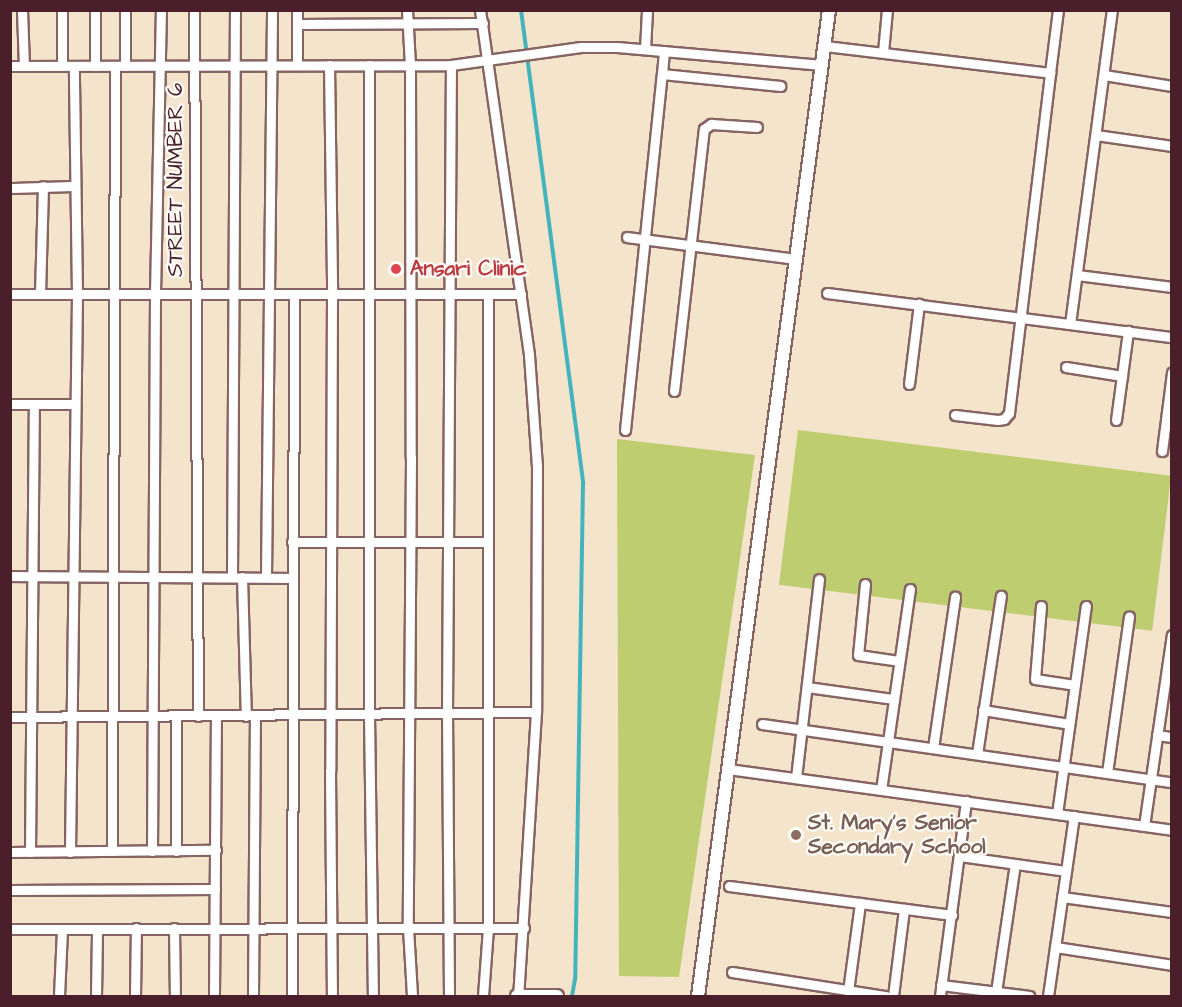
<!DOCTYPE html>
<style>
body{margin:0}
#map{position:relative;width:1182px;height:1007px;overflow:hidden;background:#f5e4cc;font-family:"Architects Daughter",sans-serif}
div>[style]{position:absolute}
.green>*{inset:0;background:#bdcd70;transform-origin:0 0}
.stream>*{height:4px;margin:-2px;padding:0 2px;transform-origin:2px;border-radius:2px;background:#44b4bc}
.roads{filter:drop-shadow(2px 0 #866463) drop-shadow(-2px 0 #866463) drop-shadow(0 2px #866463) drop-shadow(0 -2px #866463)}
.minor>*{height:9px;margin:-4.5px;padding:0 4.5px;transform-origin:4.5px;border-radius:4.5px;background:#fff}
.tertiary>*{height:12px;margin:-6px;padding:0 6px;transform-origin:6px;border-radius:6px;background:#fff}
.dots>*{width:16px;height:16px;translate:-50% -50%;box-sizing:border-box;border:3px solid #fdfcf7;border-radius:50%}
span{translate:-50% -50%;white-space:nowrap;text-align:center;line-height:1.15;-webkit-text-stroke:4.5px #fdfcf7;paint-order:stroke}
.street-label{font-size:21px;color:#4a1f2b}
.health-label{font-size:21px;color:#be3a42;font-weight:700}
.left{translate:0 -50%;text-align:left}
.education-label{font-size:21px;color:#785e54;font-weight:700}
.frame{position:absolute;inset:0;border:12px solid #4a1f2b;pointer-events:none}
</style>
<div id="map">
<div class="green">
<div style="left:798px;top:430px;width:376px;height:156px;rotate:7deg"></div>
<div style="clip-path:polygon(617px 439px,755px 455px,679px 977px,619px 976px)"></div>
</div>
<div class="stream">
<div style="left:521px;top:10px;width:477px;rotate:82.5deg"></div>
<div style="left:583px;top:483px;width:496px;rotate:90.9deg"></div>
<div style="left:575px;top:979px;width:17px;rotate:100deg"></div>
</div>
<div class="roads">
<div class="minor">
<div style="left:22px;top:10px;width:56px;rotate:88deg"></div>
<div style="left:194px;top:10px;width:706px;rotate:89.68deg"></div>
<div style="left:407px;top:10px;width:55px;rotate:86.9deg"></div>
<div style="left:410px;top:65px;width:392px;rotate:89.9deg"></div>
<div style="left:411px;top:457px;width:471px;rotate:90.4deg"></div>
<div style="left:408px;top:928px;width:68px;rotate:86.6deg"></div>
<div style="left:480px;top:10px;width:348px;rotate:81.9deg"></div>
<div style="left:529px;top:355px;width:111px;rotate:85.9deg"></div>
<div style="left:537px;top:466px;width:246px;rotate:90.2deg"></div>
<div style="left:536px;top:712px;width:284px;rotate:93.6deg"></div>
<div style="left:297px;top:24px;width:186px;rotate:-0.3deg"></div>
<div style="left:825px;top:46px;width:227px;rotate:6.8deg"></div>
<div style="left:1050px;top:73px;width:64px;rotate:-82.8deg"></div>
<div style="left:645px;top:49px;width:39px;rotate:-87deg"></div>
<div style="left:883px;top:52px;width:42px;rotate:-84.6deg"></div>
<div style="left:297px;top:65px;width:55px;rotate:-90deg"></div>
<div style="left:329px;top:65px;width:229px;rotate:89.2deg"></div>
<div style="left:332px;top:294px;width:477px;rotate:90.2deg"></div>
<div style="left:330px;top:771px;width:225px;rotate:89.5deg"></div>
<div style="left:369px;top:65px;width:650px;rotate:90deg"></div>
<div style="left:369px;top:715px;width:281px;rotate:89.2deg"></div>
<div style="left:10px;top:66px;width:441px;rotate:-0.1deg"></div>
<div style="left:451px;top:65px;width:131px;rotate:-7.9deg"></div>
<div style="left:581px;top:47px;width:36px"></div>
<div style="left:617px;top:47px;width:206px;rotate:5deg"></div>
<div style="left:62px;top:66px;width:56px;rotate:-90deg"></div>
<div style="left:95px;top:66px;width:56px;rotate:-90deg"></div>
<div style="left:125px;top:66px;width:56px;rotate:-90deg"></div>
<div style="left:662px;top:74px;width:23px;rotate:-85deg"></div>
<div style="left:1104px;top:75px;width:69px;rotate:9.2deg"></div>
<div style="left:1096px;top:135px;width:77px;rotate:8.2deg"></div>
<div style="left:10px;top:188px;width:65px;rotate:-1.8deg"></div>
<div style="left:627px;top:237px;width:170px;rotate:7.4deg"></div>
<div style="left:1077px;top:275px;width:96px;rotate:7.2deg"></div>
<div style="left:827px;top:293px;width:348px;rotate:7.3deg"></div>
<div style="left:10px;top:294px;width:511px"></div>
<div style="left:40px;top:294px;width:108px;rotate:-88.4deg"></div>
<div style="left:1070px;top:324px;width:317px;rotate:-82.4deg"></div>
<div style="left:1066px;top:367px;width:57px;rotate:9.1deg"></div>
<div style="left:909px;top:384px;width:81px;rotate:-82.9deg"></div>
<div style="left:674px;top:391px;width:264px;rotate:-83.5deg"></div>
<div style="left:704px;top:129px;width:9px;rotate:-36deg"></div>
<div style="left:711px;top:124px;width:46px;rotate:3.7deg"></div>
<div style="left:10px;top:404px;width:65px"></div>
<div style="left:955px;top:415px;width:43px;rotate:6.6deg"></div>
<div style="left:998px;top:420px;width:6px;rotate:-9deg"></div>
<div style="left:1004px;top:419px;width:8px;rotate:-50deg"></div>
<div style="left:1009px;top:413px;width:342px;rotate:-83.1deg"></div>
<div style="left:1116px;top:420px;width:90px;rotate:-82.3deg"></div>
<div style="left:625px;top:430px;width:358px;rotate:-84.1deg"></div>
<div style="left:662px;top:74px;width:119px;rotate:5.8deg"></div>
<div style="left:1162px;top:451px;width:79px;rotate:-82.7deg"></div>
<div style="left:292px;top:542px;width:195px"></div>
<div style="left:10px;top:576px;width:282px;rotate:0.4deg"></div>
<div style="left:232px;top:577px;width:567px;rotate:-89.7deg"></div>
<div style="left:242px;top:577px;width:139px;rotate:88.4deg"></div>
<div style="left:266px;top:577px;width:567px;rotate:-89.39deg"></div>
<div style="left:865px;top:584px;width:71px;rotate:95.6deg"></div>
<div style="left:858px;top:655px;width:41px;rotate:8.3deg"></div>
<div style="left:1041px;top:606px;width:73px;rotate:94.7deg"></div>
<div style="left:1035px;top:679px;width:40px;rotate:8.5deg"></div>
<div style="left:807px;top:687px;width:88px;rotate:7.9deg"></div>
<div style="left:983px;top:710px;width:87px;rotate:9.2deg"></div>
<div style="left:10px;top:717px;width:526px;rotate:-0.54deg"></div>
<div style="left:762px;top:724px;width:414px;rotate:8.1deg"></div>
<div style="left:1157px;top:735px;width:15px;rotate:8deg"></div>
<div style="left:933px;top:748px;width:153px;rotate:-81.7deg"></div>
<div style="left:977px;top:754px;width:160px;rotate:-81.4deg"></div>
<div style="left:728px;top:769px;width:448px;rotate:7.8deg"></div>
<div style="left:1107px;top:773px;width:158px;rotate:-82deg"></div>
<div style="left:796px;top:778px;width:200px;rotate:-83.4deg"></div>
<div style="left:881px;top:790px;width:203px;rotate:-81.8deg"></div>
<div style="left:1057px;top:814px;width:210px;rotate:-82.1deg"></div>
<div style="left:1144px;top:826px;width:193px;rotate:-81.7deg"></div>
<div style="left:112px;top:851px;width:785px;rotate:-89.78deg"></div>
<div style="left:152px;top:851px;width:557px;rotate:-89.69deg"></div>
<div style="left:155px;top:294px;width:284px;rotate:-88.8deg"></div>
<div style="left:176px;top:851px;width:135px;rotate:-90deg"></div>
<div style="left:10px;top:852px;width:206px;rotate:-0.6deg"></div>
<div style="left:30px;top:852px;width:448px;rotate:-89.5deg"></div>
<div style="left:70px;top:852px;width:558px;rotate:-89.28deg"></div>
<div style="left:77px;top:294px;width:228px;rotate:-90.8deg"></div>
<div style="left:959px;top:856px;width:108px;rotate:8deg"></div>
<div style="left:729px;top:886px;width:225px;rotate:7.4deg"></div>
<div style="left:10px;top:890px;width:205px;rotate:-0.3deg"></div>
<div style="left:1062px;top:897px;width:111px;rotate:7.8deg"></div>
<div style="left:174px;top:928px;width:68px;rotate:89.2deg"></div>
<div style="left:10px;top:929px;width:514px;rotate:-0.11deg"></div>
<div style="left:1055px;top:947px;width:118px;rotate:8.7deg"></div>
<div style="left:732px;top:972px;width:156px;rotate:8.9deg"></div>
<div style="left:941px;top:985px;width:89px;rotate:7.1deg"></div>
<div style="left:848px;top:991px;width:89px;rotate:-82.2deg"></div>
<div style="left:996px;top:992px;width:129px;rotate:-81.6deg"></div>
<div style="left:59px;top:996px;width:67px;rotate:-87.4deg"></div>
<div style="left:96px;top:996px;width:67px;rotate:-89.1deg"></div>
<div style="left:135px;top:996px;width:68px;rotate:-89.2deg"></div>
<div style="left:214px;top:996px;width:280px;rotate:-89.6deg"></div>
<div style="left:253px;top:996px;width:280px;rotate:-89.6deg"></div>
<div style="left:292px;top:996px;width:702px;rotate:-89.84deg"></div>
<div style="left:449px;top:996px;width:283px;rotate:-90.4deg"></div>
<div style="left:447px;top:713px;width:648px;rotate:-89.65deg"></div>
<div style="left:483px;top:996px;width:68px;rotate:-85.8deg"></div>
<div style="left:488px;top:928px;width:634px;rotate:-90deg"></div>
<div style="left:893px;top:996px;width:88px;rotate:-82.8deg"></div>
<div style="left:940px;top:996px;width:197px;rotate:-82.4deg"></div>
<div style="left:1048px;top:996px;width:182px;rotate:-81.8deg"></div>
</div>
<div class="tertiary">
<div style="left:517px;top:996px;width:40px"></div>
<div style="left:698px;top:996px;width:995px;rotate:-82.43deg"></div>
</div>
</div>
<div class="dots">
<div style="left:396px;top:269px;background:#e0444e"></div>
<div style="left:796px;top:835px;background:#8d6e63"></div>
</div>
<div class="street-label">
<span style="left:176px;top:180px;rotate:-90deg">STREET NUMBER 6</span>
</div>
<div class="health-label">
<span class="left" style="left:410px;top:269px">Ansari Clinic</span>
</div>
<div class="education-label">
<span class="left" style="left:808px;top:835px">St. Mary's Senior<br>Secondary School</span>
</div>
<div class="frame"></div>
</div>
